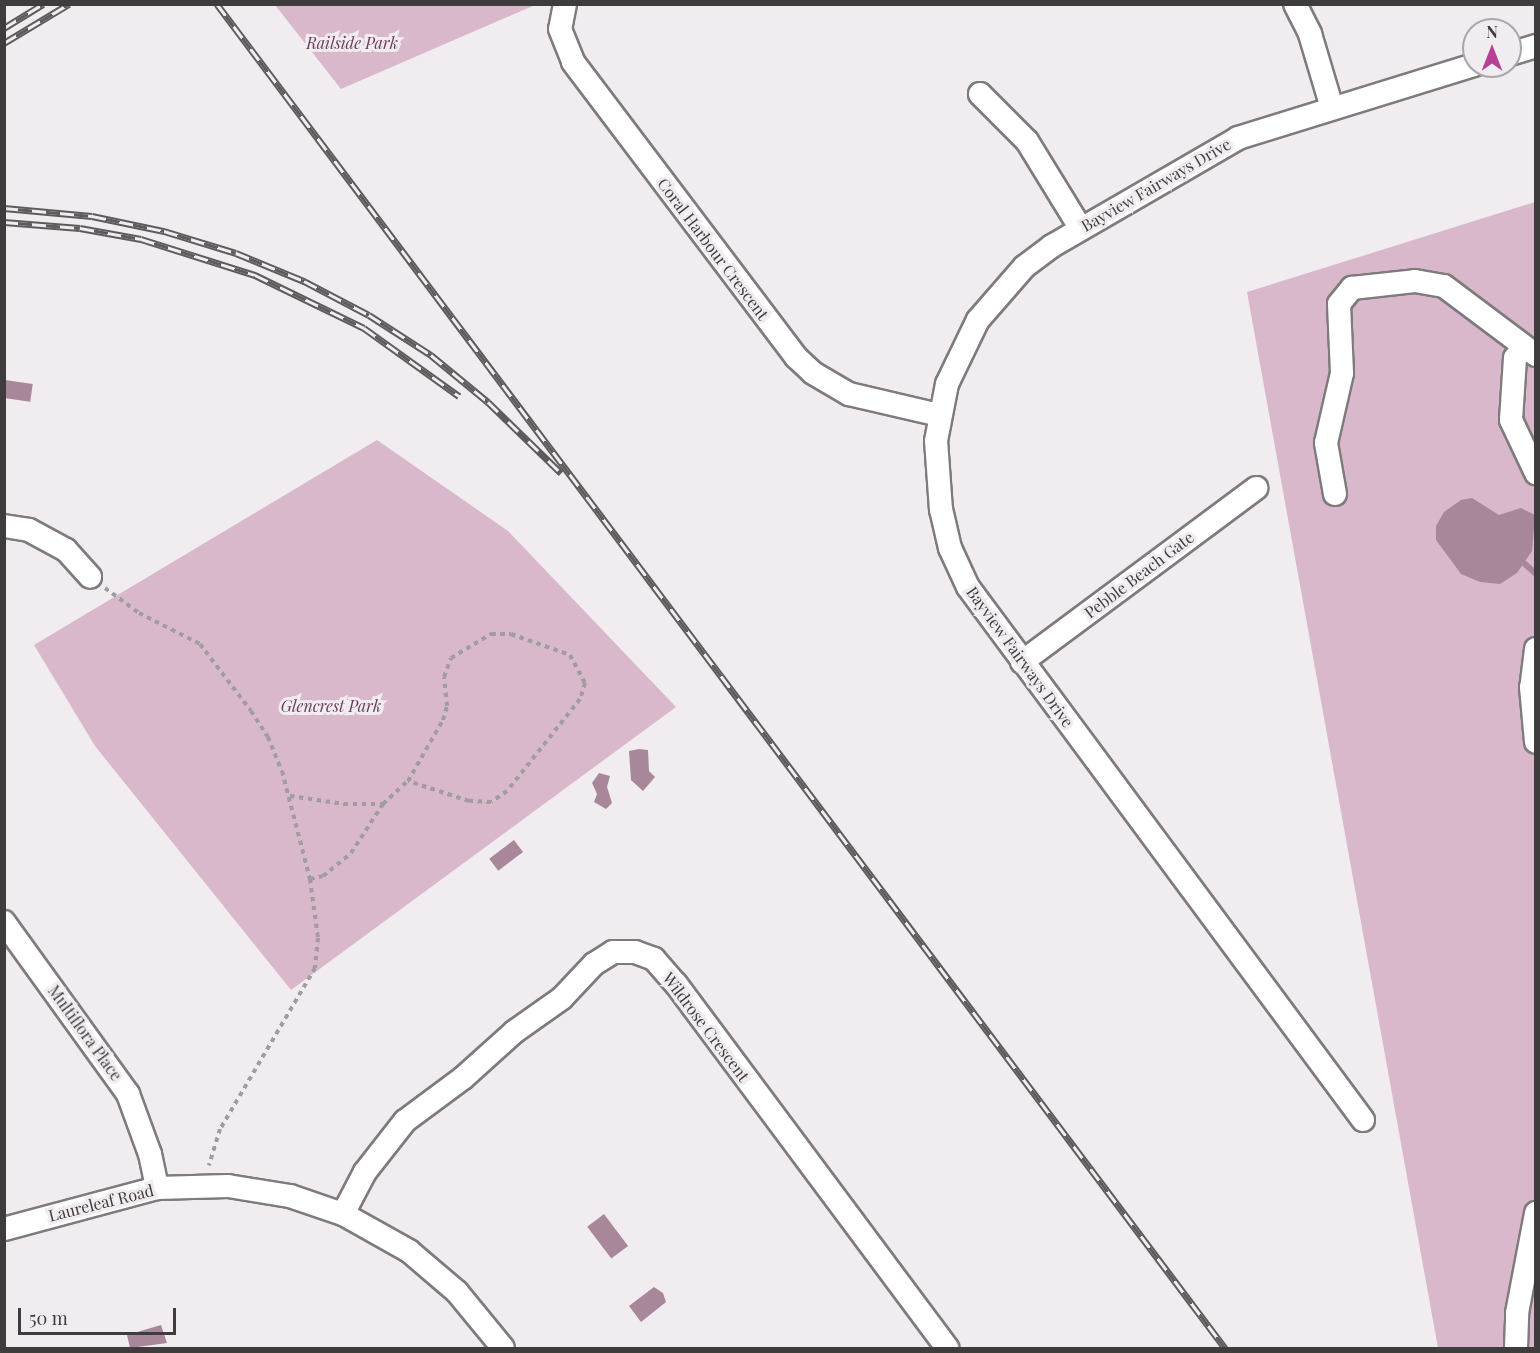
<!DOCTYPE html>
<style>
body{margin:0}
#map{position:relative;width:1540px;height:1353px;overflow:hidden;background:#f0ecef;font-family:"Playfair Display",serif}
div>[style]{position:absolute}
.green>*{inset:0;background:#d9b8cc}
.water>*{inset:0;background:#a8879b;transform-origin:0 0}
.stream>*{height:6px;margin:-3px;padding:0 3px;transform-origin:3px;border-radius:3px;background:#a8879b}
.path>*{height:4px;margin-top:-2px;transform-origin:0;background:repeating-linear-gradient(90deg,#a09c9f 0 4.5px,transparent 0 9px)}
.roads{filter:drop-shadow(2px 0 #7f7b7d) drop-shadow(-2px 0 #7f7b7d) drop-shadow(0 2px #7f7b7d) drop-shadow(0 -2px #7f7b7d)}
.minor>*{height:22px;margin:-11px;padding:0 11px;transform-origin:11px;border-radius:11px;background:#fff}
.rail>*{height:7px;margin-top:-3.5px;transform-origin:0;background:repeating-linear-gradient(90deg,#f0ecef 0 14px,#5d5b5c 0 28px);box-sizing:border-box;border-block:2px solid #5d5b5c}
span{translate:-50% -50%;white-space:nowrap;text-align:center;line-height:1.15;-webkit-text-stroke:6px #f0ecef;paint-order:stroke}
.park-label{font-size:16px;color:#6a3b5a;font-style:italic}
.street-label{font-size:16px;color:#3e3c3d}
.frame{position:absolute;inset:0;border:6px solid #3e3c3d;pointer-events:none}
.north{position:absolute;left:1462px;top:18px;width:60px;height:60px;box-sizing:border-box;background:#f0ecef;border:2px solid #a9a6a8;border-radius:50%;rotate:0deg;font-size:16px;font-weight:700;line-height:24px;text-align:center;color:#3e3c3d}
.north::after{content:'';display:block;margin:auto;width:21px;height:27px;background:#b73f94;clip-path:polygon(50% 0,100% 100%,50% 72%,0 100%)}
.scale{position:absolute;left:18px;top:1308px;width:158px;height:27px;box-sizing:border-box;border:3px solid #3e3c3d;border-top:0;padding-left:8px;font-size:18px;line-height:21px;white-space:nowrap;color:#3e3c3d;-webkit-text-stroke:4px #f0ecef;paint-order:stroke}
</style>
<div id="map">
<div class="green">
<div style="clip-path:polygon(275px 5px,535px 5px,341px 89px)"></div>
<div style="clip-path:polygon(1535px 202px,1535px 1348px,1438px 1348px,1247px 292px)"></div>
<div style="clip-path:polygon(377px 440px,508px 531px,676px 707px,291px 990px,95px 746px,34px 645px)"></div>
</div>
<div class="water">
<div style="left:5px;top:380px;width:28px;height:18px;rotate:8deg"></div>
<div style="clip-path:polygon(1472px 498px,1499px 515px,1521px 508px,1535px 515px,1532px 551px,1517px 573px,1500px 584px,1480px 582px,1461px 574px,1436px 540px,1436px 526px,1444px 512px,1461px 500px)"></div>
<div style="clip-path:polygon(639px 749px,648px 750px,649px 771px,655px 777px,643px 791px,631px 780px,629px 751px)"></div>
<div style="clip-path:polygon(599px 773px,610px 776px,607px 787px,612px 803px,606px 809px,594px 802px,597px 794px,592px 783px)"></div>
<div style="left:514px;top:840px;width:15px;height:31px;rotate:53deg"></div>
<div style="left:604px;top:1214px;width:40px;height:21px;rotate:53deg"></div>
<div style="clip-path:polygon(654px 1287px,663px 1293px,666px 1302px,641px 1322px,629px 1306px)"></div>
<div style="clip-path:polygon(161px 1325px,167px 1343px,130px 1348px,127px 1335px)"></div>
</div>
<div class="stream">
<div style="left:1525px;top:564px;width:15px;rotate:42deg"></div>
</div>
<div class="path">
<div style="left:105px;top:588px;width:42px;rotate:36.3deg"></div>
<div style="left:139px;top:613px;width:68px;rotate:26.9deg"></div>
<div style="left:200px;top:644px;width:84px;rotate:52.7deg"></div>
<div style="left:251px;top:711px;width:31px;rotate:57deg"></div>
<div style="left:268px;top:737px;width:37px;rotate:68deg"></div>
<div style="left:282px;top:771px;width:112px;rotate:75.5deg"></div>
<div style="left:310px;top:879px;width:60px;rotate:82.3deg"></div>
<div style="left:318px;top:938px;width:30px;rotate:96deg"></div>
<div style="left:315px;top:968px;width:187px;rotate:120.5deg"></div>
<div style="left:220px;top:1129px;width:38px;rotate:107deg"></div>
<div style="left:290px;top:796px;width:55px;rotate:8.4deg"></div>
<div style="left:344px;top:804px;width:39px"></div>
<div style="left:310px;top:879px;width:13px;rotate:-13deg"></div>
<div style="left:323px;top:876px;width:36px;rotate:-39deg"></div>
<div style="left:351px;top:853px;width:59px;rotate:-56.9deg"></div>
<div style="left:383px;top:804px;width:34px;rotate:-43deg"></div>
<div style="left:408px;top:781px;width:70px;rotate:-60.2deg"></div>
<div style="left:443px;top:720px;width:15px;rotate:-74deg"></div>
<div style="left:447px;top:706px;width:29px;rotate:-96deg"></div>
<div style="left:444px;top:677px;width:20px;rotate:-70deg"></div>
<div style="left:451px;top:658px;width:47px;rotate:-31deg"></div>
<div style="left:491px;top:634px;width:20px"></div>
<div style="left:511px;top:634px;width:63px;rotate:19.6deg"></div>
<div style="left:570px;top:655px;width:32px;rotate:62deg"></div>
<div style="left:585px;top:683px;width:17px;rotate:107deg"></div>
<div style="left:580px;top:699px;width:117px;rotate:128.4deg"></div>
<div style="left:507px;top:791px;width:19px;rotate:145deg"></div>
<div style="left:491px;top:802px;width:22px;rotate:-177deg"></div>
<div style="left:469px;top:801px;width:64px;rotate:-161.8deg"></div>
</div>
<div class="roads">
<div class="minor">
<div style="left:565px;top:4px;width:25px;rotate:101deg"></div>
<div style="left:560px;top:29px;width:35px;rotate:68deg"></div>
<div style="left:573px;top:62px;width:370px;rotate:52.9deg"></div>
<div style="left:796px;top:357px;width:23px;rotate:43deg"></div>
<div style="left:813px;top:373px;width:42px;rotate:30.3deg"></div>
<div style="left:849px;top:394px;width:92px;rotate:13.1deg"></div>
<div style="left:1295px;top:4px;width:34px;rotate:63deg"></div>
<div style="left:1310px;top:34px;width:77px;rotate:73.4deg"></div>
<div style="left:1510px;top:54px;width:27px;rotate:-17deg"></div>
<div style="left:980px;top:94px;width:66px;rotate:45deg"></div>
<div style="left:1027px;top:141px;width:103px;rotate:58.5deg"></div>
<div style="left:1524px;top:347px;width:14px;rotate:129deg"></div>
<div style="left:1515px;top:358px;width:62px;rotate:93.7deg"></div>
<div style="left:1511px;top:420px;width:59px;rotate:64.7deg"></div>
<div style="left:1335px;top:494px;width:52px;rotate:-100deg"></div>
<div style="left:1326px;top:443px;width:72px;rotate:-77.1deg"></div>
<div style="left:1342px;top:373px;width:69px;rotate:-92.5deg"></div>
<div style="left:1339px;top:304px;width:21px;rotate:-51deg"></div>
<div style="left:1352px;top:288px;width:63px;rotate:-6.3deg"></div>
<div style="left:1415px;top:281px;width:29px;rotate:10deg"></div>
<div style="left:1444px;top:286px;width:115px;rotate:36.9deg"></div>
<div style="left:4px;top:526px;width:25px;rotate:9deg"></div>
<div style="left:29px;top:530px;width:42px;rotate:28.4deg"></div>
<div style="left:66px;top:550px;width:36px;rotate:48deg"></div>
<div style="left:1536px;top:649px;width:38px;rotate:97deg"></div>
<div style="left:1531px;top:687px;width:55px;rotate:84.8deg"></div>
<div style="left:1022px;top:662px;width:292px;rotate:-36.6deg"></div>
<div style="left:4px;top:922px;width:212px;rotate:54.2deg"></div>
<div style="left:128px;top:1094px;width:64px;rotate:69.9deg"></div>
<div style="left:150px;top:1154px;width:35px;rotate:78deg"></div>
<div style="left:1363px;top:1120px;width:663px;rotate:-126.54deg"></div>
<div style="left:968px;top:587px;width:43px;rotate:-114.8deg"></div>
<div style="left:950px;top:548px;width:39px;rotate:-103deg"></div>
<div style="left:941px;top:510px;width:69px;rotate:-94.1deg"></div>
<div style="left:936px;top:441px;width:58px;rotate:-79.1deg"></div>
<div style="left:947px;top:384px;width:71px;rotate:-64.2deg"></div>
<div style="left:978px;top:320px;width:70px;rotate:-49deg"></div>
<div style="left:1024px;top:267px;width:35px;rotate:-37deg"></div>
<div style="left:1052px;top:246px;width:215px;rotate:-30.1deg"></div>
<div style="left:1238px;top:138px;width:247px;rotate:-17.2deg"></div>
<div style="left:343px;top:1214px;width:47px;rotate:-62.4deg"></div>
<div style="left:365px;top:1172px;width:65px;rotate:-51.9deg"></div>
<div style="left:405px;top:1121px;width:72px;rotate:-36.6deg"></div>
<div style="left:463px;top:1078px;width:69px;rotate:-42deg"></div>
<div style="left:514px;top:1032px;width:59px;rotate:-35.3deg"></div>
<div style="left:562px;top:998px;width:47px;rotate:-46.7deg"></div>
<div style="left:594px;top:964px;width:22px;rotate:-32deg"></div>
<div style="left:613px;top:952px;width:22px"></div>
<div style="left:635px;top:952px;width:20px;rotate:20deg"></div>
<div style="left:654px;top:959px;width:33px;rotate:49deg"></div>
<div style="left:676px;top:984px;width:454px;rotate:53.3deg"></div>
<div style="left:4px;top:1229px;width:158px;rotate:-15deg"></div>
<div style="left:157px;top:1188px;width:71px;rotate:-1.6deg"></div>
<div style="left:228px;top:1186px;width:63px;rotate:9.2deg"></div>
<div style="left:290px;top:1196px;width:56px;rotate:18.8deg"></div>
<div style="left:343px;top:1214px;width:76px;rotate:29.3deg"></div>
<div style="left:409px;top:1251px;width:63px;rotate:40.5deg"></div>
<div style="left:457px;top:1292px;width:72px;rotate:50.6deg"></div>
<div style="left:1516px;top:1348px;width:35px;rotate:-88deg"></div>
<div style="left:1517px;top:1313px;width:102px;rotate:-79.2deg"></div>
</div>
</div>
<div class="rail">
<div style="left:217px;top:4px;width:1680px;rotate:53.13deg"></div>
<div style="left:4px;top:28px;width:46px;rotate:-31.6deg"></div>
<div style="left:4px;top:43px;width:76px;rotate:-31deg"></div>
<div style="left:4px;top:208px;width:88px;rotate:5.2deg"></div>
<div style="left:92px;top:216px;width:74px;rotate:11.8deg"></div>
<div style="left:164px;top:231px;width:75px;rotate:17deg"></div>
<div style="left:236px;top:253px;width:74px;rotate:22.4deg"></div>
<div style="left:304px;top:281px;width:73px;rotate:27.6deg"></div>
<div style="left:369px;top:315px;width:74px;rotate:32.8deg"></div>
<div style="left:431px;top:355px;width:74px;rotate:39.5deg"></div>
<div style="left:488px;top:402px;width:102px;rotate:44.2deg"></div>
<div style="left:4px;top:222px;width:76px;rotate:4.5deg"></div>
<div style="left:80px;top:228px;width:62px;rotate:10.2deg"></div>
<div style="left:141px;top:239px;width:120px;rotate:17.5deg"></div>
<div style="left:255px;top:275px;width:121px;rotate:25.9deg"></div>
<div style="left:364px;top:328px;width:117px;rotate:35.6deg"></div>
</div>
<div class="park-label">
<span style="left:352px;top:43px">Railside Park</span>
<span style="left:331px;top:706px">Glencrest Park</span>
</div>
<div class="street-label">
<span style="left:1156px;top:185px;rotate:-30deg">Bayview Fairways Drive</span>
<span style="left:713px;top:249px;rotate:53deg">Coral Harbour Crescent</span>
<span style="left:1139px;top:575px;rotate:-37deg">Pebble Beach Gate</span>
<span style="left:1020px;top:657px;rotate:54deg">Bayview Fairways Drive</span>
<span style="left:706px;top:1027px;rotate:53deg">Wildrose Crescent</span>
<span style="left:85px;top:1033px;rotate:54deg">Multiflora Place</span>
<span style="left:101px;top:1203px;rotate:-14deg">Laureleaf Road</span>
</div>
<div class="frame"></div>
<div class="north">N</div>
<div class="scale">50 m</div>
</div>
